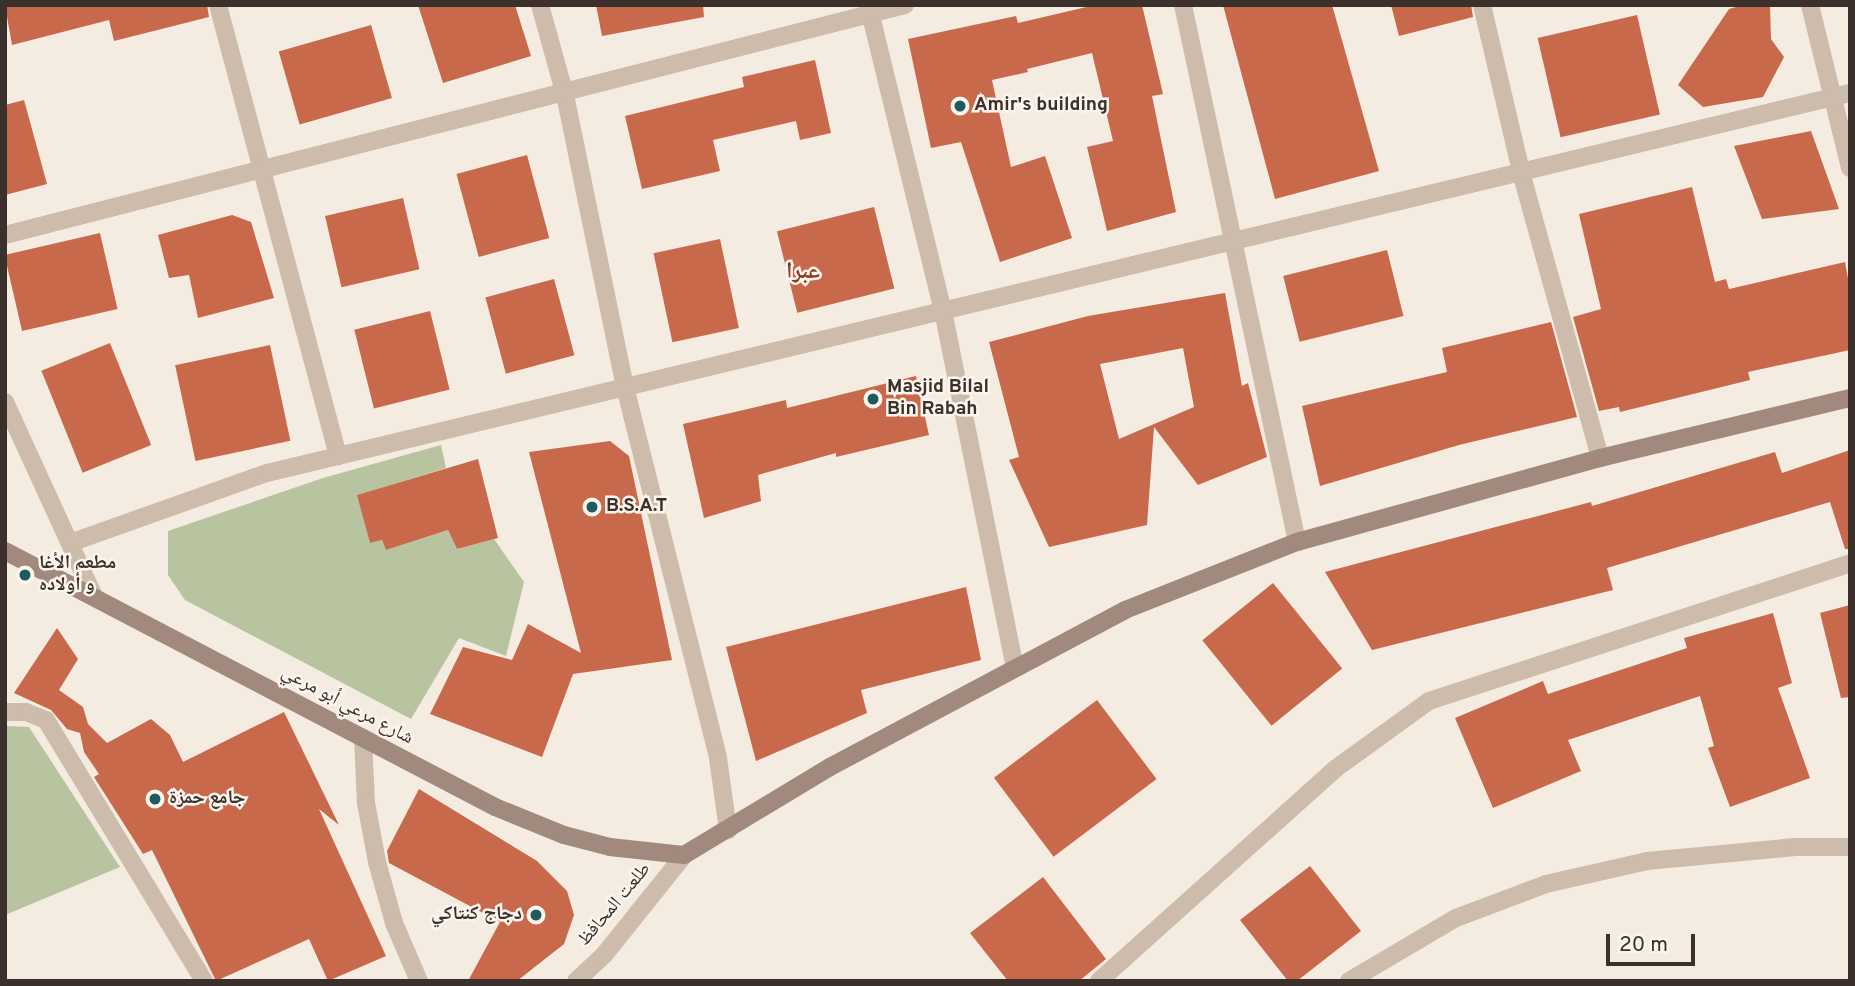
<!DOCTYPE html>
<meta charset="utf-8">
<style>
body{margin:0}
#map{position:relative;width:1855px;height:986px;overflow:hidden;background:#f4ebe1;font-family:Overpass,"Noto Naskh Arabic",sans-serif}
div>[style]{position:absolute}
.green>*{inset:0;background:#b8c4a0}
.building>*{inset:0;background:#c8694b;transform-origin:0 0}
.minor>*{height:18px;margin:-9px;padding:0 9px;transform-origin:9px;border-radius:9px;background:#cdbbac}
.tertiary>*{height:18px;margin:-9px;padding:0 9px;transform-origin:9px;border-radius:9px;background:#cdbbac}
.secondary>*{height:18px;margin:-9px;padding:0 9px;transform-origin:9px;border-radius:9px;background:#a18a7d}
.dots>*{width:19px;height:19px;translate:-50% -50%;box-sizing:border-box;border:4px solid #fbf5ee;border-radius:50%}
span{translate:-50% -50%;white-space:nowrap;text-align:center;line-height:1.15;-webkit-text-stroke:5px #fbf5ee;paint-order:stroke}
.poi-label{font-size:19px;color:#3b302b;font-weight:700}
.left{translate:0 -50%;text-align:left}
.right{translate:-100% -50%;text-align:right}
.street-label{font-size:19px;color:#3b302b}
.quarter-label{font-size:23px;color:#8c3b22;font-weight:700}
.frame{position:absolute;inset:0;border:7px solid #3b302b;pointer-events:none}
.scale{position:absolute;left:1606px;top:934px;width:89px;height:32px;box-sizing:border-box;border:4px solid #3b302b;border-top:0;padding-left:9px;font-size:21px;line-height:24px;white-space:nowrap;color:#3b302b;-webkit-text-stroke:5px #fbf5ee;paint-order:stroke}
</style>
<div id="map">
<div class="green">
<div style="clip-path:polygon(441px 445px,446px 468px,358px 495px,370px 543px,382px 540px,386px 550px,448px 530px,457px 549px,494px 539px,524px 582px,506px 656px,459px 638px,411px 719px,185px 600px,168px 575px,168px 531px,323px 478px)"></div>
<div style="clip-path:polygon(5px 726px,29px 727px,120px 867px,5px 915px)"></div>
</div>
<div class="building">
<div style="clip-path:polygon(5px 5px,207px 5px,209px 17px,114px 41px,109px 20px,12px 45px)"></div>
<div style="clip-path:polygon(418px 5px,515px 5px,531px 56px,443px 83px)"></div>
<div style="clip-path:polygon(596px 5px,703px 5px,704px 17px,602px 36px)"></div>
<div style="clip-path:polygon(1095px 5px,1142px 5px,1163px 94px,1152px 96px,1176px 212px,1107px 231px,1087px 147px,1113px 141px,1092px 53px,1027px 69px,1028px 72px,992px 80px,1011px 167px,1045px 156px,1072px 238px,1000px 262px,961px 142px,931px 148px,908px 39px,1016px 16px,1018px 23px)"></div>
<div style="clip-path:polygon(1223px 5px,1332px 5px,1379px 171px,1275px 199px)"></div>
<div style="clip-path:polygon(1391px 5px,1471px 5px,1473px 17px,1399px 36px)"></div>
<div style="clip-path:polygon(1743px 5px,1770px 5px,1771px 39px,1784px 57px,1763px 97px,1703px 107px,1678px 85px,1729px 9px)"></div>
<div style="left:1637px;top:15px;width:102px;height:102px;rotate:77deg"></div>
<div style="left:371px;top:25px;width:76px;height:96px;rotate:74deg"></div>
<div style="clip-path:polygon(815px 60px,831px 133px,800px 140px,796px 121px,713px 140px,720px 171px,642px 189px,625px 116px,744px 87px,742px 77px)"></div>
<div style="clip-path:polygon(24px 100px,47px 184px,5px 195px,5px 105px)"></div>
<div style="clip-path:polygon(1811px 131px,1839px 209px,1762px 219px,1734px 146px)"></div>
<div style="left:527px;top:155px;width:86px;height:73px;rotate:75deg"></div>
<div style="clip-path:polygon(1692px 187px,1715px 282px,1726px 279px,1729px 289px,1845px 262px,1850px 289px,1850px 350px,1748px 372px,1750px 380px,1620px 412px,1619px 407px,1599px 411px,1573px 317px,1601px 309px,1579px 214px)"></div>
<div style="left:403px;top:198px;width:73px;height:80px;rotate:77deg"></div>
<div style="left:874px;top:207px;width:84px;height:100px;rotate:76deg"></div>
<div style="clip-path:polygon(232px 215px,251px 222px,274px 298px,198px 318px,189px 275px,169px 278px,158px 235px)"></div>
<div style="left:100px;top:233px;width:78px;height:98px;rotate:77deg"></div>
<div style="left:720px;top:239px;width:91px;height:68px;rotate:78deg"></div>
<div style="left:1387px;top:250px;width:68px;height:107px;rotate:76deg"></div>
<div style="left:554px;top:279px;width:79px;height:71px;rotate:75deg"></div>
<div style="clip-path:polygon(evenodd,1225px 293px,1242px 386px,1248px 383px,1267px 457px,1198px 485px,1154px 427px,1147px 525px,1049px 547px,1009px 460px,1019px 457px,989px 342px,1088px 316px,1225px 293px,1183px 348px,1194px 407px,1119px 439px,1100px 364px,1183px 348px)"></div>
<div style="left:430px;top:311px;width:81px;height:78px;rotate:76deg"></div>
<div style="clip-path:polygon(1551px 322px,1577px 417px,1459px 445px,1320px 486px,1302px 406px,1447px 372px,1442px 348px)"></div>
<div style="left:110px;top:343px;width:110px;height:74px;rotate:68deg"></div>
<div style="left:270px;top:345px;width:98px;height:97px;rotate:78deg"></div>
<div style="clip-path:polygon(916px 376px,929px 435px,836px 457px,836px 453px,758px 475px,761px 501px,704px 518px,683px 424px,786px 400px,787px 408px)"></div>
<div style="clip-path:polygon(610px 441px,629px 456px,672px 660px,573px 674px,542px 757px,430px 714px,463px 647px,512px 660px,528px 624px,581px 653px,529px 452px)"></div>
<div style="clip-path:polygon(1850px 450px,1850px 549px,1845px 549px,1830px 502px,1607px 568px,1613px 590px,1372px 650px,1325px 572px,1591px 502px,1592px 506px,1775px 452px,1782px 473px)"></div>
<div style="clip-path:polygon(478px 459px,498px 538px,457px 549px,448px 530px,386px 550px,382px 540px,370px 543px,357px 495px)"></div>
<div style="left:1273px;top:583px;width:110px;height:91px;rotate:51deg"></div>
<div style="clip-path:polygon(966px 587px,981px 660px,861px 690px,867px 713px,756px 761px,726px 647px)"></div>
<div style="clip-path:polygon(1850px 605px,1850px 697px,1841px 698px,1820px 613px)"></div>
<div style="clip-path:polygon(1773px 613px,1792px 683px,1778px 688px,1810px 778px,1730px 807px,1708px 748px,1714px 746px,1700px 696px,1568px 740px,1581px 771px,1493px 808px,1455px 718px,1543px 681px,1548px 694px,1687px 648px,1684px 638px)"></div>
<div style="clip-path:polygon(57px 628px,78px 659px,59px 690px,83px 707px,88px 724px,107px 743px,151px 719px,170px 735px,183px 762px,284px 712px,339px 825px,319px 809px,386px 956px,328px 981px,309px 939px,216px 981px,152px 850px,143px 854px,94px 777px,99px 774px,84px 752px,80px 733px,67px 729px,51px 710px,14px 693px)"></div>
<div style="left:1097px;top:700px;width:99px;height:129px;rotate:53deg"></div>
<div style="clip-path:polygon(419px 789px,537px 861px,567px 891px,574px 915px,564px 944px,517px 981px,468px 981px,500px 922px,389px 863px,387px 851px)"></div>
<div style="clip-path:polygon(1310px 866px,1361px 931px,1297px 981px,1288px 981px,1240px 920px)"></div>
<div style="clip-path:polygon(1043px 877px,1106px 959px,1079px 981px,1008px 981px,970px 933px)"></div>
</div>
<div class="minor">
<div style="left:218px;top:5px;width:467px;rotate:75.1deg"></div>
<div style="left:540px;top:5px;width:93px;rotate:74.5deg"></div>
<div style="left:565px;top:95px;width:298px;rotate:78.4deg"></div>
<div style="left:625px;top:387px;width:382px;rotate:75.9deg"></div>
<div style="left:718px;top:758px;width:73px;rotate:82.1deg"></div>
<div style="left:1183px;top:5px;width:549px;rotate:78.01deg"></div>
<div style="left:1482px;top:5px;width:176px;rotate:76.8deg"></div>
<div style="left:1522px;top:176px;width:293px;rotate:74.5deg"></div>
<div style="left:1810px;top:5px;width:168px;rotate:76.2deg"></div>
<div style="left:870px;top:12px;width:308px;rotate:76.3deg"></div>
<div style="left:943px;top:311px;width:363px;rotate:78.6deg"></div>
<div style="left:5px;top:235px;width:929px;rotate:-14.34deg"></div>
<div style="left:5px;top:402px;width:213px;rotate:65.4deg"></div>
<div style="left:70px;top:543px;width:209px;rotate:-19.6deg"></div>
<div style="left:267px;top:473px;width:1628px;rotate:-13.5deg"></div>
<div style="left:5px;top:712px;width:21px"></div>
<div style="left:26px;top:712px;width:22px;rotate:22deg"></div>
<div style="left:46px;top:720px;width:305px;rotate:58.8deg"></div>
<div style="left:363px;top:738px;width:65px;rotate:87.4deg"></div>
<div style="left:366px;top:803px;width:60px;rotate:79.4deg"></div>
<div style="left:377px;top:862px;width:63px;rotate:74.4deg"></div>
<div style="left:394px;top:923px;width:63px;rotate:66.7deg"></div>
<div style="left:1099px;top:981px;width:317px;rotate:-41.9deg"></div>
<div style="left:1335px;top:769px;width:116px;rotate:-35.9deg"></div>
<div style="left:1429px;top:701px;width:443px;rotate:-18.1deg"></div>
<div style="left:1349px;top:981px;width:124px;rotate:-30.5deg"></div>
<div style="left:1456px;top:918px;width:96px;rotate:-20.7deg"></div>
<div style="left:1546px;top:884px;width:104px;rotate:-12.8deg"></div>
<div style="left:1647px;top:861px;width:149px;rotate:-5.4deg"></div>
<div style="left:1795px;top:847px;width:55px"></div>
</div>
<div class="tertiary">
<div style="left:576px;top:981px;width:38px;rotate:-43deg"></div>
<div style="left:604px;top:955px;width:128px;rotate:-51.3deg"></div>
</div>
<div class="secondary">
<div style="left:5px;top:551px;width:553px;rotate:27.58deg"></div>
<div style="left:495px;top:807px;width:74px;rotate:22.1deg"></div>
<div style="left:564px;top:835px;width:48px;rotate:14.6deg"></div>
<div style="left:610px;top:847px;width:74px;rotate:6.2deg"></div>
<div style="left:684px;top:855px;width:170px;rotate:-31.1deg"></div>
<div style="left:830px;top:767px;width:334px;rotate:-28deg"></div>
<div style="left:1125px;top:610px;width:185px;rotate:-21.6deg"></div>
<div style="left:1297px;top:542px;width:314px;rotate:-15.5deg"></div>
<div style="left:1600px;top:458px;width:257px;rotate:-13.5deg"></div>
</div>
<div class="dots">
<div style="left:960px;top:106px;background:#1f5a5e"></div>
<div style="left:873px;top:399px;background:#1f5a5e"></div>
<div style="left:592px;top:507px;background:#1f5a5e"></div>
<div style="left:25px;top:575px;background:#1f5a5e"></div>
<div style="left:155px;top:799px;background:#1f5a5e"></div>
<div style="left:536px;top:915px;background:#1f5a5e"></div>
</div>
<div class="poi-label">
<span class="left" style="left:974px;top:106px">Amir's building</span>
<span class="left" style="left:887px;top:399px">Masjid Bilal<br>Bin Rabah</span>
<span class="left" style="left:606px;top:507px">B.S.A.T</span>
<span class="left" style="left:39px;top:575px">مطعم الأغا<br>و أولاده</span>
<span class="left" style="left:169px;top:799px">جامع حمزة</span>
<span class="right" style="left:522px;top:915px">دجاج كنتاكي</span>
</div>
<div class="street-label">
<span style="left:347px;top:706px;rotate:28deg">شارع مرعي أبو مرعي</span>
<span style="left:615px;top:905px;rotate:-50deg">طلعت المحافظ</span>
</div>
<div class="quarter-label">
<span style="left:803px;top:273px">عبرا</span>
</div>
<div class="frame"></div>
<div class="scale">20 m</div>
</div>
